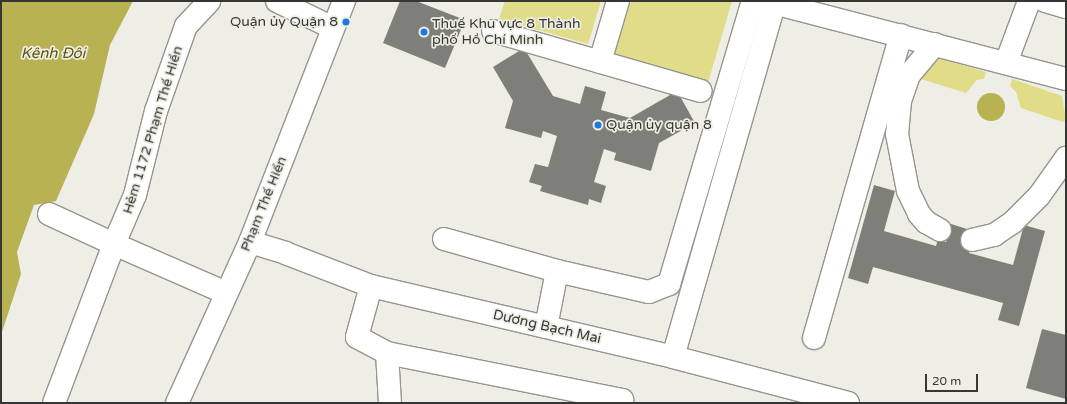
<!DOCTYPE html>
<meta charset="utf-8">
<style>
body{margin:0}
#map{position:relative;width:1067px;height:404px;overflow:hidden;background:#eeeee6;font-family:"Varela Round",sans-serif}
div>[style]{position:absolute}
.green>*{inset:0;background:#e1dc88}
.water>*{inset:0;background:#b8b253}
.round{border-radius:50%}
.building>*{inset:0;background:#7f7f79}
.roads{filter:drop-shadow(1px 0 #95958e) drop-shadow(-1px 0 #95958e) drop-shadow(0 1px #95958e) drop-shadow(0 -1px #95958e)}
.minor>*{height:22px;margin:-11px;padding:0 11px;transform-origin:11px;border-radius:11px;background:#fff}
.major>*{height:22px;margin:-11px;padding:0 11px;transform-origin:11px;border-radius:11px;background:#fff}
.dots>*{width:11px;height:11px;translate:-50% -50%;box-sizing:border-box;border:2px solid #eeeee6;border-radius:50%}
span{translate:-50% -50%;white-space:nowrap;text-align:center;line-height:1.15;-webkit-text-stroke:3.5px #eeeee6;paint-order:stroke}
.poi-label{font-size:14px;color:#363633}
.right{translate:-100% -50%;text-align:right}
.left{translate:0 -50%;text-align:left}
.street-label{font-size:14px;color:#363633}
.water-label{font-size:15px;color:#5a560c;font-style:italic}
.frame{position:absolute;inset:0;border:2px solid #363633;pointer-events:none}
.scale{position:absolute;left:925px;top:374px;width:53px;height:18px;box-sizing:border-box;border:2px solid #363633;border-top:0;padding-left:5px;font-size:12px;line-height:14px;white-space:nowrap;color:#363633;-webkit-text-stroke:3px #eeeee6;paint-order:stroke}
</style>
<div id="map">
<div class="green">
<div style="clip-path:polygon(505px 1px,601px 1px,588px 44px,499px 19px)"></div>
<div style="clip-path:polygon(631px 1px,732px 1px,708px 83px,614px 56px)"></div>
<div style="clip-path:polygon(938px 58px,986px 72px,984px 79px,977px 80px,966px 93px,918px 78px)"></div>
<div style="clip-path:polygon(1012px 79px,1062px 96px,1066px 120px,1063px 122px,1021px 108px,1016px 92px,1010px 86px)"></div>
</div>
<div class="water">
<div style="clip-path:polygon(1px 1px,133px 1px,110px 45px,94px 114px,56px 201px,34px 205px,17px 252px,21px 274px,1px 335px)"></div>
<div class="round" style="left:977px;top:93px;width:28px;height:28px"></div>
</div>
<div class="building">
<div style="clip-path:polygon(400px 1px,416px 1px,465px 20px,445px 68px,383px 43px)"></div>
<div style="clip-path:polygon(524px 48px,553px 96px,580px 104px,585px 86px,606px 92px,601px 110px,630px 118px,677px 91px,695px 123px,659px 143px,651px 171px,614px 160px,616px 153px,604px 149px,594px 182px,606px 186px,601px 203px,589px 199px,588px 205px,540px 191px,542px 186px,529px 182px,535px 164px,548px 167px,557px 136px,543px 131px,541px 138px,505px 128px,513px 101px,493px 67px)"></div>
<div style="clip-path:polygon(874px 185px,895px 191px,884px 231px,936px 246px,938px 239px,946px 242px,951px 224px,967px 229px,962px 245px,970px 247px,969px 253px,1013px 265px,1024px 225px,1045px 231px,1019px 326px,998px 320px,1003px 303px,873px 267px,868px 284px,848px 278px)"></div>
<div style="clip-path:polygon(1042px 329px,1066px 335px,1066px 399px,1026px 388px)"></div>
</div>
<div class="roads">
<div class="minor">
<div style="left:277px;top:1px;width:62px;rotate:25.7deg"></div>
<div style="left:1045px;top:1px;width:22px;rotate:16deg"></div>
<div style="left:774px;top:3px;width:302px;rotate:14.6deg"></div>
<div style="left:493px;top:31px;width:216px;rotate:16.1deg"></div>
<div style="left:935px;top:44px;width:40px;rotate:130deg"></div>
<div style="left:909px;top:75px;width:28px;rotate:109deg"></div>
<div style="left:900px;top:101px;width:33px;rotate:95deg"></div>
<div style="left:897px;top:134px;width:58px;rotate:79.1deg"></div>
<div style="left:908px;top:191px;width:25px;rotate:64deg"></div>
<div style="left:919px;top:214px;width:11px;rotate:49deg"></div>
<div style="left:926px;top:222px;width:16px;rotate:30deg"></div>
<div style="left:600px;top:62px;width:64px;rotate:-73.6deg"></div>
<div style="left:1006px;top:63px;width:66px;rotate:-69.6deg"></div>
<div style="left:49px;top:214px;width:72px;rotate:24.8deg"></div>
<div style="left:114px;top:244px;width:53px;rotate:-66.8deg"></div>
<div style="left:135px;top:195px;width:87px;rotate:-76deg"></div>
<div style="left:156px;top:111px;width:90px;rotate:-70.6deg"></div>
<div style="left:186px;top:26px;width:34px;rotate:-47deg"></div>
<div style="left:444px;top:239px;width:117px;rotate:15.8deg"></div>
<div style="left:557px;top:271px;width:94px;rotate:12.9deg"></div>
<div style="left:649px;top:292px;width:22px;rotate:-22deg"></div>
<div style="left:669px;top:284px;width:295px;rotate:-73.5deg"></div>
<div style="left:972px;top:240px;width:23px;rotate:-13deg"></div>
<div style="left:994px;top:235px;width:23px;rotate:-34deg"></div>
<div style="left:1013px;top:222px;width:37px;rotate:-45deg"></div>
<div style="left:1039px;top:196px;width:47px;rotate:-54.6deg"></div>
<div style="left:250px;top:242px;width:37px;rotate:17deg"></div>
<div style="left:285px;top:253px;width:92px;rotate:21deg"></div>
<div style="left:371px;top:286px;width:310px;rotate:13.2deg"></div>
<div style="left:673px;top:357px;width:181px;rotate:14.7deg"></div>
<div style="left:371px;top:286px;width:53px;rotate:105.4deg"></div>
<div style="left:357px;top:337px;width:34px;rotate:28deg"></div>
<div style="left:387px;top:353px;width:240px;rotate:11.3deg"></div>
<div style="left:622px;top:400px;width:3px;rotate:108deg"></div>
<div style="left:546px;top:327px;width:57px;rotate:-78.9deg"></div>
<div style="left:814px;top:338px;width:315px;rotate:-74deg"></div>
<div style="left:387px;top:353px;width:50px;rotate:86.6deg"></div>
<div style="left:673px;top:357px;width:370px;rotate:-74deg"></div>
<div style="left:54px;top:403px;width:170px;rotate:-69.3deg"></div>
<div style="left:114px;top:244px;width:122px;rotate:23.6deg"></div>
</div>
<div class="major">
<div style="left:177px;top:403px;width:177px;rotate:-65.6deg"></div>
<div style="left:250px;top:242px;width:259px;rotate:-68.7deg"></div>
</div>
</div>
<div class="dots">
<div style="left:346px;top:22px;background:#1d78e2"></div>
<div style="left:424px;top:32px;background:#1d78e2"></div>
<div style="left:598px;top:125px;background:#1d78e2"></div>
</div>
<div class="poi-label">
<span class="right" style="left:338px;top:22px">Quận ủy Quận 8</span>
<span class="left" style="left:432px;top:32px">Thuế Khu vực 8 Thành<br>phố Hồ Chí Minh</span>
<span class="left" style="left:606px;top:125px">Quận ủy quận 8</span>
</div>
<div class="street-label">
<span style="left:153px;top:130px;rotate:-73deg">Hẻm 1172 Phạm Thế Hiển</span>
<span style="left:264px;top:204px;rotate:-68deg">Phạm Thế Hiển</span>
<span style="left:547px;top:327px;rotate:13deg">Dương Bạch Mai</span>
</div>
<div class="water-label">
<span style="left:53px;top:54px">Kênh Đôi</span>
</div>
<div class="frame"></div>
<div class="scale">20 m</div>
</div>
